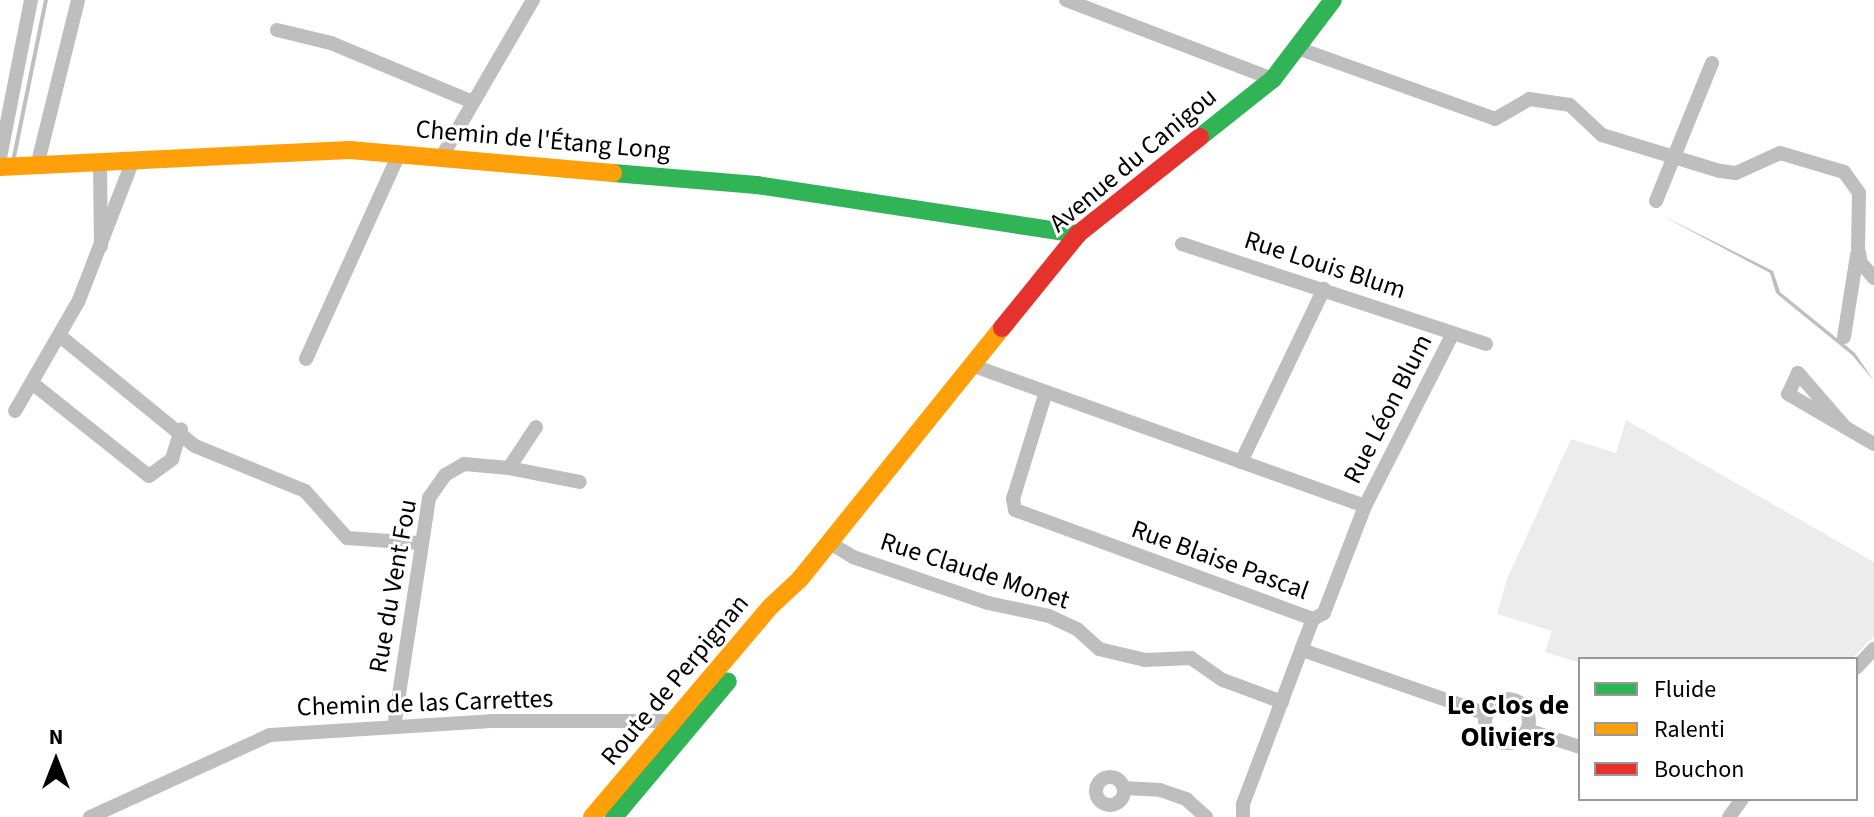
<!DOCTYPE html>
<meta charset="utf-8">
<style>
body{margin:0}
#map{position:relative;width:1874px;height:817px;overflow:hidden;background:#fff;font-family:"Source Sans 3",sans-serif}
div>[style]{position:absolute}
.green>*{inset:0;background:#ececec}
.water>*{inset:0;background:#bfbfbf}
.stream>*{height:4px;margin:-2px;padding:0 2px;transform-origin:2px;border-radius:2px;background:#bfbfbf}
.street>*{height:14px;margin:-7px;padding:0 7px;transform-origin:7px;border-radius:7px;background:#bebebe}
.street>.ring{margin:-7px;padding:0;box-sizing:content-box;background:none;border:14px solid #bebebe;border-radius:50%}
.fast>*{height:18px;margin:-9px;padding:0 9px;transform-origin:9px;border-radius:9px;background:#30b455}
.slow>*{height:18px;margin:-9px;padding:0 9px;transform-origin:9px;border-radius:9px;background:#ff9f0a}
.jam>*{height:18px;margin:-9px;padding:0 9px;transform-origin:9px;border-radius:9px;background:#e5322d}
span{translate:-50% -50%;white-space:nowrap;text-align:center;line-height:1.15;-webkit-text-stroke:6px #fff;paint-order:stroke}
.street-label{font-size:26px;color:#000}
.neighbourhood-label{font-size:28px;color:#000;font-weight:700}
.legend{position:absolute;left:1578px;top:657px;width:280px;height:144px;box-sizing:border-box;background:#fff;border:2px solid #999;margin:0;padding:10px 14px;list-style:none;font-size:24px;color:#000}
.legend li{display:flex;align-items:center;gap:16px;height:40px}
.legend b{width:40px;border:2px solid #999}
.north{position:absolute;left:16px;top:721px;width:80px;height:80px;-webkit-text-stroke:6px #fff;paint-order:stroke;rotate:0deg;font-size:22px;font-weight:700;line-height:32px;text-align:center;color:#000}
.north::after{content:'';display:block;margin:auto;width:28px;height:36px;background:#000;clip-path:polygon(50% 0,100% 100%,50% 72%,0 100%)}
</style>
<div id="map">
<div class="green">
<div style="clip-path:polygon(1626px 420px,1874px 562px,1874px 636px,1852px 659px,1580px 659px,1580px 663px,1545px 652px,1552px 631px,1497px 614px,1507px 579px,1571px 439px,1616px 453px)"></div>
</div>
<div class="water">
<div style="clip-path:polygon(1661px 215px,1773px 271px,1780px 292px,1855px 353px,1874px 381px,1852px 355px,1776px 293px,1770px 273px)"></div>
</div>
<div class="stream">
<div style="left:14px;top:157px;width:160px;rotate:-78.5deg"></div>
</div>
<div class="street">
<div style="left:1066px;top:0;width:222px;rotate:20.9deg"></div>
<div style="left:277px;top:30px;width:56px;rotate:13.5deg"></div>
<div style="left:331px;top:43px;width:154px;rotate:22.6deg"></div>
<div style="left:1300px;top:49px;width:207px;rotate:19.7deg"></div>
<div style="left:1495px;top:119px;width:39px;rotate:-30deg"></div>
<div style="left:1529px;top:99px;width:41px;rotate:8.3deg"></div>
<div style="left:1570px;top:105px;width:44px;rotate:43.2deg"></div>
<div style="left:1602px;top:135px;width:123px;rotate:17deg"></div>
<div style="left:1720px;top:171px;width:16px;rotate:7deg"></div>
<div style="left:1736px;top:173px;width:48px;rotate:-24.4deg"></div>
<div style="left:1780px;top:153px;width:67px;rotate:16.5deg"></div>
<div style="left:1844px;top:172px;width:26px;rotate:54deg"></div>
<div style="left:1859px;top:193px;width:55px;rotate:91deg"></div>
<div style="left:1858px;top:248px;width:15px;rotate:79deg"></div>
<div style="left:1861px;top:263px;width:20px;rotate:49deg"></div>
<div style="left:0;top:158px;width:161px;rotate:-78.9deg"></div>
<div style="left:441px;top:158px;width:183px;rotate:-59.8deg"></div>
<div style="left:100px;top:165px;width:81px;rotate:89.3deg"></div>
<div style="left:37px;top:166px;width:171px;rotate:-76.1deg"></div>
<div style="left:1656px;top:201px;width:149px;rotate:-67.9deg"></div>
<div style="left:1182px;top:244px;width:320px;rotate:18.2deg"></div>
<div style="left:60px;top:336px;width:174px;rotate:39.2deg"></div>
<div style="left:195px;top:446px;width:119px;rotate:22.2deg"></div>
<div style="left:305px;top:491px;width:63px;rotate:48.2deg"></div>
<div style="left:347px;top:538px;width:72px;rotate:4deg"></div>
<div style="left:1844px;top:337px;width:83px;rotate:-81deg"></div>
<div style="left:306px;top:359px;width:225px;rotate:-65.6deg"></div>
<div style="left:971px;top:365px;width:418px;rotate:19.7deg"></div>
<div style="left:1365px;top:506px;width:115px;rotate:111deg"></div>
<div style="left:1324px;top:613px;width:13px;rotate:151deg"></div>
<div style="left:1313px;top:619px;width:317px;rotate:-159.9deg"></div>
<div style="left:1015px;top:510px;width:11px;rotate:-100deg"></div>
<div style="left:1013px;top:499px;width:112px;rotate:-72.9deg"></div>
<div style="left:32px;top:383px;width:149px;rotate:38.5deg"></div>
<div style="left:149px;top:476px;width:29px;rotate:-36deg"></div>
<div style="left:172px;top:459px;width:31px;rotate:-73deg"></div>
<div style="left:15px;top:411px;width:128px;rotate:-60deg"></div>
<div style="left:79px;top:300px;width:147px;rotate:-68.9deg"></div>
<div style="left:1845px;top:427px;width:72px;rotate:-131deg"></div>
<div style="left:1798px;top:373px;width:23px;rotate:115deg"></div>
<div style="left:1788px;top:394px;width:99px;rotate:30.2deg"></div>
<div style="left:1241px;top:462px;width:192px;rotate:-64.4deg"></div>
<div style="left:509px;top:468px;width:72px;rotate:11.2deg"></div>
<div style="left:1365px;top:506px;width:194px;rotate:-63deg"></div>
<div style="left:830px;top:543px;width:27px;rotate:31deg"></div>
<div style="left:853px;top:557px;width:143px;rotate:18.8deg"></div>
<div style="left:988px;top:603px;width:62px;rotate:12deg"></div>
<div style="left:1049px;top:616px;width:31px;rotate:25deg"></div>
<div style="left:1077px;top:629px;width:30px;rotate:42deg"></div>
<div style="left:1099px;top:649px;width:47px;rotate:13.4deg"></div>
<div style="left:1145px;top:660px;width:46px;rotate:-2.5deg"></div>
<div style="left:1191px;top:658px;width:39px;rotate:35deg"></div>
<div style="left:1223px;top:680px;width:63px;rotate:20.4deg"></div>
<div style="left:1302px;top:650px;width:196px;rotate:19.1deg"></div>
<div style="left:1856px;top:668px;width:26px;rotate:-47deg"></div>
<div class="ring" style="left:1485px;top:699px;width:30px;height:30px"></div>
<div style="left:394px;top:727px;width:232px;rotate:-81.3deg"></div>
<div style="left:429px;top:498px;width:28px;rotate:-55deg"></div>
<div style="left:445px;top:475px;width:22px;rotate:-30deg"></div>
<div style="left:464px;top:464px;width:45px;rotate:5.1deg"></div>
<div style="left:509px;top:468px;width:49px;rotate:-56.6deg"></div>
<div style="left:1527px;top:730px;width:56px;rotate:17.8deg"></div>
<div class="ring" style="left:1096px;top:777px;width:14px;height:14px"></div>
<div style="left:1124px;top:788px;width:36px;rotate:3deg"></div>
<div style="left:1160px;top:790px;width:28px;rotate:19deg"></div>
<div style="left:1186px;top:799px;width:27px;rotate:42deg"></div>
<div style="left:90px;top:817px;width:198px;rotate:-24.5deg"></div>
<div style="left:270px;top:735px;width:221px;rotate:-3.6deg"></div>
<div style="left:491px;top:721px;width:184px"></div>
<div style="left:1243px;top:817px;width:13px;rotate:-90deg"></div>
<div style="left:1243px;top:804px;width:198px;rotate:-69.3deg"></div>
<div style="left:1729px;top:817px;width:22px;rotate:-54deg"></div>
</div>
<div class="fast">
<div style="left:1200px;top:137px;width:93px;rotate:-38.5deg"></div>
<div style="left:1273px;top:79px;width:99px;rotate:-52.8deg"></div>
<div style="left:613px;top:173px;width:144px;rotate:4.8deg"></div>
<div style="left:757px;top:185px;width:325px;rotate:8.7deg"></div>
<div style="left:614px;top:817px;width:177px;rotate:-50deg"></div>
</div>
<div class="slow">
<div style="left:0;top:167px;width:350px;rotate:-2.8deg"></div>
<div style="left:350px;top:150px;width:264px;rotate:5deg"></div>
<div style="left:592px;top:817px;width:275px;rotate:-49.7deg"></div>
<div style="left:770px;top:607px;width:41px;rotate:-43deg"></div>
<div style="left:800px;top:579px;width:322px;rotate:-51.2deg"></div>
</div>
<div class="jam">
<div style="left:1002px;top:328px;width:121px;rotate:-51deg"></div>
<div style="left:1078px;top:234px;width:156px;rotate:-38.5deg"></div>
</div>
<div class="street-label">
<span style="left:543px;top:140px;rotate:5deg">Chemin de l'Étang Long</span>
<span style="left:1133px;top:160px;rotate:-40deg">Avenue du Canigou</span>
<span style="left:1325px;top:265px;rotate:18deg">Rue Louis Blum</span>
<span style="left:1388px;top:409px;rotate:-63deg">Rue Léon Blum</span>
<span style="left:1220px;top:560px;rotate:20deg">Rue Blaise Pascal</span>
<span style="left:975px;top:571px;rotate:18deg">Rue Claude Monet</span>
<span style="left:393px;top:586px;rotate:-80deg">Rue du Vent Fou</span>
<span style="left:675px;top:680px;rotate:-50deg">Route de Perpignan</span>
<span style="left:425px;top:703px;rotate:-2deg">Chemin de las Carrettes</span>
</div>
<div class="neighbourhood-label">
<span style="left:1508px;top:721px">Le Clos de<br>Oliviers</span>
</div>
<ul class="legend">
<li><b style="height:10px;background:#30b455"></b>Fluide</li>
<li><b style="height:10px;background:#ff9f0a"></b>Ralenti</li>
<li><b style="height:10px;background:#e5322d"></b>Bouchon</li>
</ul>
<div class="north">N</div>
</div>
